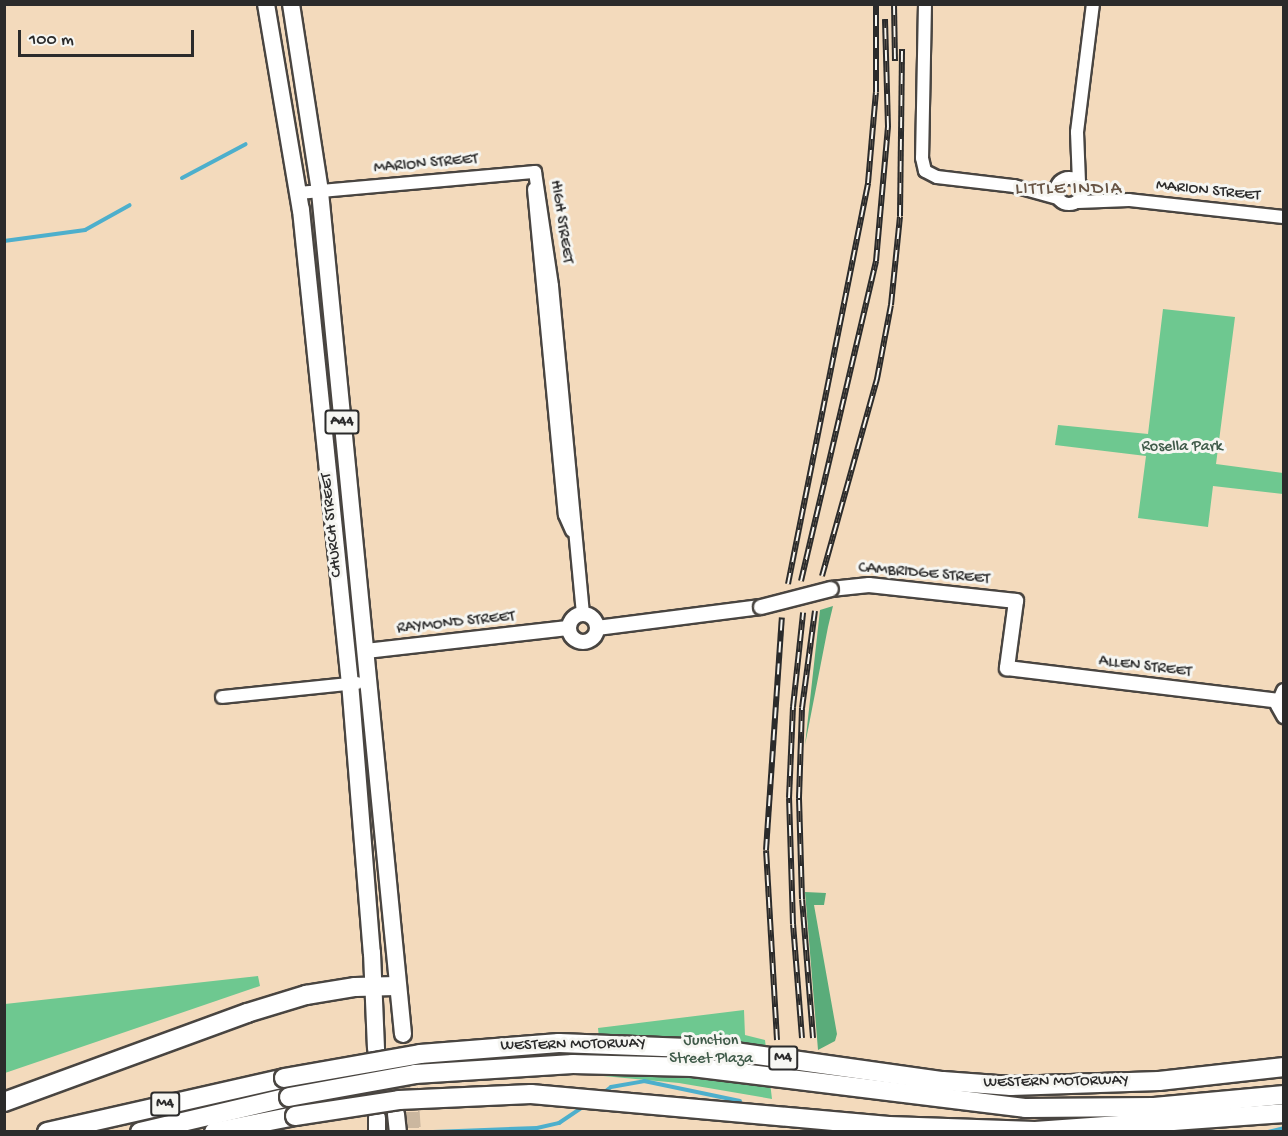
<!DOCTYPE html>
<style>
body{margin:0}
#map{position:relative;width:1288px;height:1136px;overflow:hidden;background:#f3dabc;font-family:"Gochi Hand",sans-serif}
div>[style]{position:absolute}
.green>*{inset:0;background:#6ec890}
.forest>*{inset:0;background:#5aac7a}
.stream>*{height:4px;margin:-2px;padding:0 2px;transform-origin:2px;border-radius:2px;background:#4dafcc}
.trunk-tunnel>*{height:16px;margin-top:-8px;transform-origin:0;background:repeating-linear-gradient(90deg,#cbb79f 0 16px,transparent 0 24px)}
.roads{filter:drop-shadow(2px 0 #494541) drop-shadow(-2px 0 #494541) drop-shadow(0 2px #494541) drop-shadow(0 -2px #494541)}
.tertiary>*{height:12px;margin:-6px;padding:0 6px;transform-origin:6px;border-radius:6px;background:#fff}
.tertiary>.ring{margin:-6px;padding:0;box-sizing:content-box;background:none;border:12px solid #fff;border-radius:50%}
.secondary>*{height:14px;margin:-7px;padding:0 7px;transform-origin:7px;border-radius:7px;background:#fff}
.secondary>.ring{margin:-7px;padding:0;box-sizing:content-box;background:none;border:14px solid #fff;border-radius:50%}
.trunk>*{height:16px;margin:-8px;padding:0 8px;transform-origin:8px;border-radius:8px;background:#fff}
.motorway>*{height:18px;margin:-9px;padding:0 9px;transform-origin:9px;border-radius:9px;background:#fff}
.rail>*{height:6px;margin-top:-3px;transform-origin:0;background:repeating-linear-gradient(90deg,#f6f6f2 0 11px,#2b2b2b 0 22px);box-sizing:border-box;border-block:2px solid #2b2b2b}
.bridges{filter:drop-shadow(2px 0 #494541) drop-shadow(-2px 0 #494541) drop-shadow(0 2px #494541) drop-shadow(0 -2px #494541)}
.secondary-bridge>*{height:14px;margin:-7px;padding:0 7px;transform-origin:7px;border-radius:7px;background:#fff}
.motorway-bridge>*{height:18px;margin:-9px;padding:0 9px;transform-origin:9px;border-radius:9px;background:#fff}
span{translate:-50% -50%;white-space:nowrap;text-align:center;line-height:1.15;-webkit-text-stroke:6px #f6f6f2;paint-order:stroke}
.shield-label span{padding:2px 4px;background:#f6f6f2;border:2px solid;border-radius:4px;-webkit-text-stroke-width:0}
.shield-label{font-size:15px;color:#2b2b2b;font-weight:700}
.street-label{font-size:16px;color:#2b2b2b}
.park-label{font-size:16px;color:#3f5a49}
.neighbourhood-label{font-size:18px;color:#685545;letter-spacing:1.5px}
.frame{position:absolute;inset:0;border:6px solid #2b2b2b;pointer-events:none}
.scale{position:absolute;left:18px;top:30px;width:176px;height:27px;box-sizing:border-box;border:3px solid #2b2b2b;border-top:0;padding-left:8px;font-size:18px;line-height:21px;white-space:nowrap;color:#2b2b2b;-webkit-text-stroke:4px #f6f6f2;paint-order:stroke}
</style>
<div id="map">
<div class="green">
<div style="clip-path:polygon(1163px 309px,1235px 317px,1216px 464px,1283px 473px,1283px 494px,1213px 486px,1208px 527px,1138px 518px,1146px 456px,1055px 445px,1058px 425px,1148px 434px)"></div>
<div style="clip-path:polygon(258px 976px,260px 986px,5px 1073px,5px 1004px)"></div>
<div style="clip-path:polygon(744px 1010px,745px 1035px,765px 1040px,772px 1099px,679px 1083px,603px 1076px,598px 1028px)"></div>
</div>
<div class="forest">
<div style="clip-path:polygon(833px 606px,828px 627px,805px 745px,820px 610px)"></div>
<div style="clip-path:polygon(805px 892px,826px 893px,824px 905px,814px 905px,837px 1034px,835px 1041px,818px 1050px)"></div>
</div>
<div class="stream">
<div style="left:182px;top:178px;width:72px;rotate:-28deg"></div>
<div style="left:4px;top:241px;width:82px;rotate:-7.7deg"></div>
<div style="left:85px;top:230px;width:51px;rotate:-29.1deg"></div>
<div style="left:602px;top:1094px;width:11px;rotate:-38deg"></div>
<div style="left:611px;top:1087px;width:34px;rotate:-10deg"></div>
<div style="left:644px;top:1081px;width:98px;rotate:11.8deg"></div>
<div style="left:433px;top:1132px;width:104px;rotate:-2.2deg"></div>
<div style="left:537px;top:1128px;width:23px;rotate:-13deg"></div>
<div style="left:559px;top:1123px;width:32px;rotate:-34deg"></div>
<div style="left:1268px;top:1132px;width:16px;rotate:-14deg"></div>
</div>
<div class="trunk-tunnel">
<div style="left:410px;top:1088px;width:44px;rotate:86.1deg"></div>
<div style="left:396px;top:1113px;width:48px;rotate:-76.8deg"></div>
<div style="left:407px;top:1066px;width:32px;rotate:-97deg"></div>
</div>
<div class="roads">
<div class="tertiary">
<div style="left:925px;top:4px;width:154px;rotate:91.1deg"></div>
<div style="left:922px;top:158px;width:13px;rotate:77deg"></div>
<div style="left:925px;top:171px;width:13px;rotate:27deg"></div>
<div style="left:937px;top:177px;width:78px;rotate:6.7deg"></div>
<div style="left:1014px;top:186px;width:46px;rotate:15.3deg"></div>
<div style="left:535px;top:172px;width:115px;rotate:81.5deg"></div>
<div style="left:552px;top:286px;width:329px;rotate:84.6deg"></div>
<div class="ring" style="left:1056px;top:178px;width:14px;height:14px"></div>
<div style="left:1079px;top:182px;width:50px;rotate:-92.3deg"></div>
<div style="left:1077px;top:132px;width:129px;rotate:-82.9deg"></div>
<div style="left:534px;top:189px;width:327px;rotate:84.6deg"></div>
<div style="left:565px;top:515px;width:17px;rotate:66deg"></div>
<div style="left:299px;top:193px;width:237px;rotate:-5.1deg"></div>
<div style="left:1078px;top:202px;width:51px;rotate:-2.2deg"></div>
<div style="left:1129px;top:200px;width:156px;rotate:6.3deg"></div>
<div style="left:222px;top:697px;width:136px;rotate:-5.9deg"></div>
</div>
<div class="secondary">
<div style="left:831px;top:589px;width:38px;rotate:-6deg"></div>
<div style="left:869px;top:585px;width:148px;rotate:6.2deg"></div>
<div style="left:1016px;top:601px;width:68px;rotate:97.7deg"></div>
<div style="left:1007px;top:668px;width:274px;rotate:6.9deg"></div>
<div class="ring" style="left:569px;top:614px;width:14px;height:14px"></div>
<div style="left:597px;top:628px;width:165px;rotate:-7.3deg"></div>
<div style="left:366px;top:651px;width:203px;rotate:-6.5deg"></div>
<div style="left:1284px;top:691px;width:15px;rotate:113deg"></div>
<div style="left:1278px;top:705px;width:13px;rotate:61deg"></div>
</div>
<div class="trunk">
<div style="left:266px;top:4px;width:209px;rotate:80.4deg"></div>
<div style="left:301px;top:210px;width:475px;rotate:84.1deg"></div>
<div style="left:350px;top:682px;width:272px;rotate:85.4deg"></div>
<div style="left:372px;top:953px;width:96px;rotate:87.6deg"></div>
<div style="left:291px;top:4px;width:190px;rotate:81.2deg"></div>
<div style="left:320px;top:192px;width:846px;rotate:84.37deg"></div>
<div style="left:396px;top:1114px;width:18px;rotate:84deg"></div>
<div style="left:377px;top:1118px;width:14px;rotate:90deg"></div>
</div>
<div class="motorway">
<div style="left:4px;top:1102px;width:259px;rotate:-20.1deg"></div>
<div style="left:247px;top:1013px;width:62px;rotate:-17deg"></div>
<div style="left:306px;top:995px;width:50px;rotate:-9.3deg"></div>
<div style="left:355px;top:987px;width:41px;rotate:-1.4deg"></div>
<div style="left:47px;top:1132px;width:243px;rotate:-12.8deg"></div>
<div style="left:140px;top:1132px;width:153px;rotate:-13.2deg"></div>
<div style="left:214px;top:1132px;width:83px;rotate:-11.2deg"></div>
</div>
</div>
<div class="rail">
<div style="left:894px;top:4px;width:57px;rotate:89deg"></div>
<div style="left:822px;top:576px;width:205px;rotate:-74.4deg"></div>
<div style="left:877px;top:379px;width:75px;rotate:-79.3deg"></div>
<div style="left:891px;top:305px;width:89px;rotate:-84.2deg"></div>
<div style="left:900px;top:216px;width:167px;rotate:-89.3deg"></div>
<div style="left:801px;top:581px;width:329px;rotate:-76.8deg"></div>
<div style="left:876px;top:261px;width:135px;rotate:-84.9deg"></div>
<div style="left:888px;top:127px;width:108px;rotate:-91.6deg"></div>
<div style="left:788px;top:584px;width:409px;rotate:-78.7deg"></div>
<div style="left:868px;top:183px;width:91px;rotate:-85deg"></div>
<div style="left:876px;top:92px;width:88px;rotate:-90deg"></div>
<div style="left:802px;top:1038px;width:114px;rotate:-94.5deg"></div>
<div style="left:793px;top:924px;width:126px;rotate:-91.8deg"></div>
<div style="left:789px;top:798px;width:91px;rotate:-87.5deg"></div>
<div style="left:793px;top:707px;width:95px;rotate:-83.9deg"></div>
<div style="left:813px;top:1038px;width:139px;rotate:-94.5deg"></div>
<div style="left:802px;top:899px;width:101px;rotate:-91.7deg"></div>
<div style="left:799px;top:798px;width:90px;rotate:-88.1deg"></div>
<div style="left:802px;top:708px;width:98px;rotate:-82.4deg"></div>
<div style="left:777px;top:1040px;width:190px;rotate:-93.3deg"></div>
<div style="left:766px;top:850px;width:233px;rotate:-86.1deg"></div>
</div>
<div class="bridges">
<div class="secondary-bridge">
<div style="left:761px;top:607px;width:72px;rotate:-14.4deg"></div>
</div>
<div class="motorway-bridge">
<div style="left:284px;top:1078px;width:138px;rotate:-10deg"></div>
<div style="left:420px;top:1054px;width:139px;rotate:-4.5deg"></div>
<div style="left:559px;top:1043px;width:155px;rotate:2.2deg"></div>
<div style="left:714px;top:1049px;width:231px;rotate:8deg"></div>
<div style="left:943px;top:1081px;width:68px;rotate:4.2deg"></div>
<div style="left:1011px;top:1086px;width:148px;rotate:-1.9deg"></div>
<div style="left:1159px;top:1081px;width:126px;rotate:-6.4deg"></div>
<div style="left:289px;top:1097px;width:128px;rotate:-10.3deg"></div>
<div style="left:415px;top:1074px;width:158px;rotate:-3.6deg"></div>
<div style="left:573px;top:1064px;width:119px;rotate:1.4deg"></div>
<div style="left:692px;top:1067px;width:337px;rotate:7deg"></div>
<div style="left:1026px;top:1108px;width:128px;rotate:-0.4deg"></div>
<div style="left:1154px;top:1107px;width:131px;rotate:-5.3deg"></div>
<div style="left:295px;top:1116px;width:105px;rotate:-8.7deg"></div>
<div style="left:399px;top:1100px;width:132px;rotate:-2.6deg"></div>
<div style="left:531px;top:1094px;width:359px;rotate:5.1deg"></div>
<div style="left:889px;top:1126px;width:146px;rotate:2deg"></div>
<div style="left:1035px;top:1131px;width:250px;rotate:-4.1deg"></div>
</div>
</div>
<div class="shield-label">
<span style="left:342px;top:422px">A44</span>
<span style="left:783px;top:1058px">M4</span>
<span style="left:165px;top:1104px">M4</span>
</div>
<div class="street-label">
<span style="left:426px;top:165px;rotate:-5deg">MARION STREET</span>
<span style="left:1208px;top:192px;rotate:6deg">MARION STREET</span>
<span style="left:560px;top:222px;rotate:81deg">HIGH STREET</span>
<span style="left:333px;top:525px;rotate:-96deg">CHURCH STREET</span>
<span style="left:924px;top:575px;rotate:5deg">CAMBRIDGE STREET</span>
<span style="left:456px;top:624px;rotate:-6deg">RAYMOND STREET</span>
<span style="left:1145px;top:668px;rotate:7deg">ALLEN STREET</span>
<span style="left:573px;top:1046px;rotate:-1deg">WESTERN MOTORWAY</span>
<span style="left:1056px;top:1083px;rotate:-1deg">WESTERN MOTORWAY</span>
</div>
<div class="park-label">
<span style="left:1182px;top:448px">Rosella Park</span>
<span style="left:711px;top:1051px">Junction<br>Street Plaza</span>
</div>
<div class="neighbourhood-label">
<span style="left:1069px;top:190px">LITTLE INDIA</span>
</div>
<div class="frame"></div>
<div class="scale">100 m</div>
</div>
